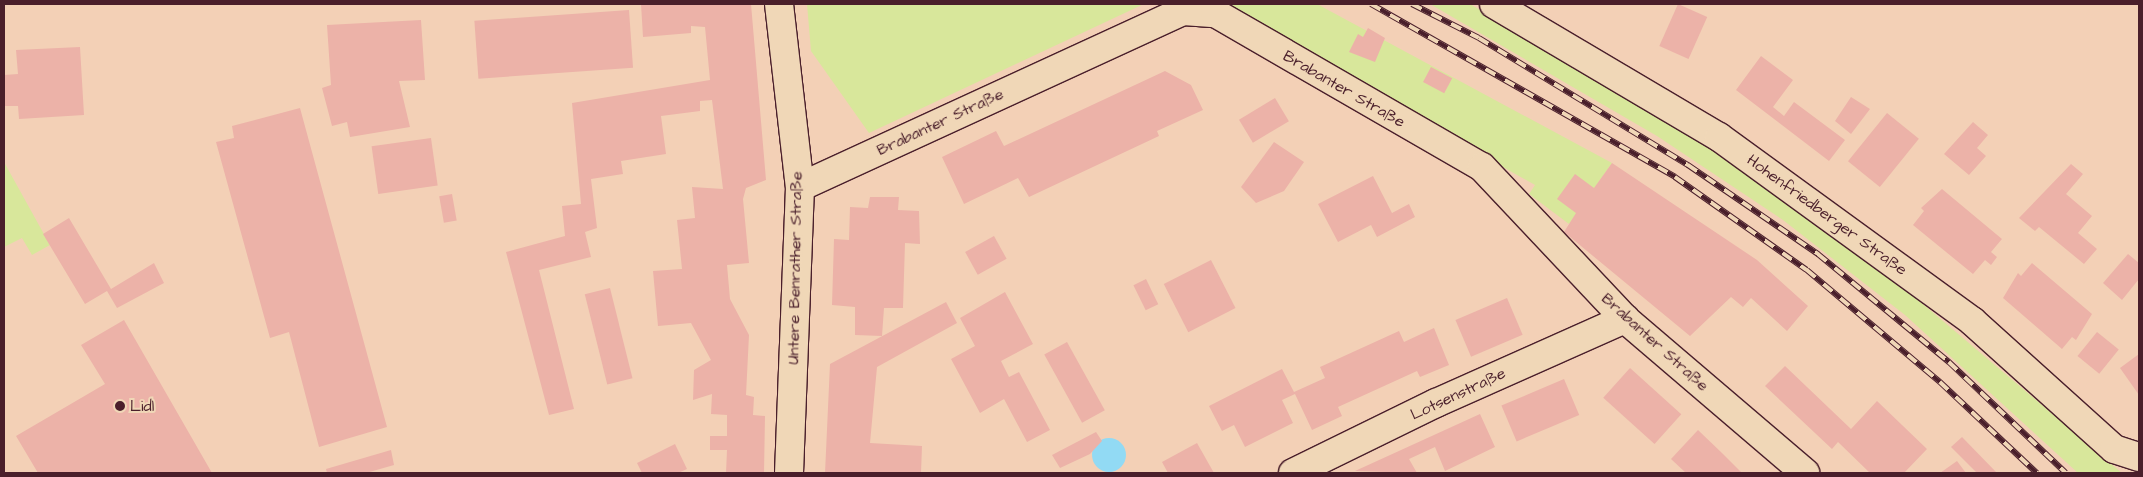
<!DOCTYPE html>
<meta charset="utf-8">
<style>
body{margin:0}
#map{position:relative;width:2143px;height:477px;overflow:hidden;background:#f3d0b6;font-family:"Architects Daughter",sans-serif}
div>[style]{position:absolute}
.green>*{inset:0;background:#d8e79b}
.water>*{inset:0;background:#92daf4}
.round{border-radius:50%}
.building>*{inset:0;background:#ecb2a8;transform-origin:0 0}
.roads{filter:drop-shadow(1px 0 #4a1f2b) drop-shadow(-1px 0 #4a1f2b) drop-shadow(0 1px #4a1f2b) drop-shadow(0 -1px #4a1f2b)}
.street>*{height:28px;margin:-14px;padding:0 14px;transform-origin:14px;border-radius:14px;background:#f0d7b7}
.rail>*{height:5.5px;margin-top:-2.75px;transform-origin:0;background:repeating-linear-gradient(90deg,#f0d7b7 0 11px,#4a1f2b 0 22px);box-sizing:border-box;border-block:1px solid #4a1f2b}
.dots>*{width:14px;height:14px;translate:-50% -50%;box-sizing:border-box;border:2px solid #f0d7b7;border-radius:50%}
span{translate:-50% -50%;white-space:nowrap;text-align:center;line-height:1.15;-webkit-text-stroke:4px #f0d7b7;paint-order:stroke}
.street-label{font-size:16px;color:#4a1f2b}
.poi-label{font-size:16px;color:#4a1f2b}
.left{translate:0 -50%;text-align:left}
.frame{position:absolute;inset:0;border:5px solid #4a1f2b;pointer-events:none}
</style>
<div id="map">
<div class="green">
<div style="clip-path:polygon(807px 4px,1144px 4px,869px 133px,811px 51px)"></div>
<div style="clip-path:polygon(1222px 4px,1317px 4px,1612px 163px,1569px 224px,1529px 194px,1535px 185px,1310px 59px)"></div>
<div style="clip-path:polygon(1430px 4px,1470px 4px,1667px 119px,1809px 215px,1917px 299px,2122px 473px,2078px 473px,1905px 315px,1783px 220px,1657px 136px)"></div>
<div style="clip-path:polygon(4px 162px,50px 245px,32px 255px,22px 238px,4px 247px)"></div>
</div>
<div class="water">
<div class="round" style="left:1092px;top:438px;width:34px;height:34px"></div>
</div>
<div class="building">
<div style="clip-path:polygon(641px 4px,751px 4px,766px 180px,746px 188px,743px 199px,749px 263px,727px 265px,730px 299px,749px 335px,746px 395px,754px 397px,753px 415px,765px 416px,764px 473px,726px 473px,727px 450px,710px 450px,710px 436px,727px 436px,727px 415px,711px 414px,712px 394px,693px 400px,694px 370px,711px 360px,691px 323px,658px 326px,653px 271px,682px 269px,677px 220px,695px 218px,692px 187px,723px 189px,712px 100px,700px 101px,700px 111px,661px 116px,666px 154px,621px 161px,623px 174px,591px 179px,597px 228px,585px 232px,591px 257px,539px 270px,574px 409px,549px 415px,506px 252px,565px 236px,562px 206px,581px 204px,572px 103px,710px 80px,705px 27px,691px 26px,691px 33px,643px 37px)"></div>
<div style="left:1678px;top:4px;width:32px;height:46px;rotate:24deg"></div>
<div style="left:629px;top:10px;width:58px;height:155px;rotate:86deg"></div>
<div style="clip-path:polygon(421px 20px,425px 80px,399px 81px,410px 127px,350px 137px,347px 122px,332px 126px,322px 88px,331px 85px,327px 25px)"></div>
<div style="clip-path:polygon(1368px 28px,1385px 38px,1375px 62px,1349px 52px,1358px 34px,1363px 37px)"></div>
<div style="clip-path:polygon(80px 47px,84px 115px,19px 119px,18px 106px,4px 106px,4px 75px,18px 74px,16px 50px)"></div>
<div style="clip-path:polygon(1761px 56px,1793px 80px,1773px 107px,1784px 116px,1794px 102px,1845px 140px,1829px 161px,1736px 90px)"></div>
<div style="left:1431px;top:67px;width:24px;height:17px;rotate:28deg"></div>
<div style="clip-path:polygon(1165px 71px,1191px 85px,1203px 110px,1157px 131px,1159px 136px,1029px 197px,1018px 178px,964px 204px,942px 157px,996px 131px,1004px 146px)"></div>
<div style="clip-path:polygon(1851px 97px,1870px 109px,1851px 134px,1835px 121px)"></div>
<div style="left:1275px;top:98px;width:27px;height:42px;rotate:59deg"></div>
<div style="clip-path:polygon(300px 108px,387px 427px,319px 447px,289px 332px,270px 338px,216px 142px,234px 138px,232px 126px)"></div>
<div style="left:1887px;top:113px;width:41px;height:62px;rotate:39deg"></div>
<div style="clip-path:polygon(1973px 122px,1988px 135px,1977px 148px,1986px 156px,1969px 175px,1944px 154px)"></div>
<div style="left:431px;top:138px;width:48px;height:60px;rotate:82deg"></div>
<div style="clip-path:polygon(1274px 142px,1304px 162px,1284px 191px,1256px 203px,1241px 187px)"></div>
<div style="clip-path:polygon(1612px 163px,1757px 260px,1808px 306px,1787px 331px,1751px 298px,1743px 307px,1731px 297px,1690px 336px,1564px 232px,1576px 213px,1557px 199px,1575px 174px,1594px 188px)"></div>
<div style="clip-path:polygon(2071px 164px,2083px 174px,2066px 194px,2092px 216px,2078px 233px,2097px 249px,2084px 264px,2039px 227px,2035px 231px,2019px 218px)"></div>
<div style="clip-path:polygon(1373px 176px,1392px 213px,1409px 204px,1415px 217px,1377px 237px,1371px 225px,1338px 242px,1318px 204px)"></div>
<div style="clip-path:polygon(1942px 189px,2002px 239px,1991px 252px,1997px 257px,1991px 265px,1985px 260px,1973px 274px,1913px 225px,1924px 211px,1921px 208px)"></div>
<div style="left:452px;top:194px;width:27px;height:13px;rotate:80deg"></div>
<div style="clip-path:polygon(870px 197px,899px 197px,898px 210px,919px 211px,920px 244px,905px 243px,903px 308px,884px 308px,882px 336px,855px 335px,855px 307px,832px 305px,834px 239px,849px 240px,850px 207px,868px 208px)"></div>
<div style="clip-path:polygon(69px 218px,111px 289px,154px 263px,164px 283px,117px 308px,107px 291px,85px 304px,43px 234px)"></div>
<div style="left:994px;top:236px;width:26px;height:33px;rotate:61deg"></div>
<div style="clip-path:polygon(2128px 254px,2139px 263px,2139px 279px,2122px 300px,2103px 283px)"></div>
<div style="left:1211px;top:260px;width:54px;height:53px;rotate:63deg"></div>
<div style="clip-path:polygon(2032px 263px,2092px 314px,2076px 340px,2072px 337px,2062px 349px,2003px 298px,2018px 273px,2021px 276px)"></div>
<div style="left:1146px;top:279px;width:28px;height:14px;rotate:64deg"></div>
<div style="left:610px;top:288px;width:93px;height:26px;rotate:76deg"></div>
<div style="clip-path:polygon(1005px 292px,1033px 344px,1001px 361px,1009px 377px,1019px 372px,1050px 430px,1027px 442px,1004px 399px,980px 413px,951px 359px,975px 346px,960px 318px)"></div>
<div style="left:1507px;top:298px;width:40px;height:56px;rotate:67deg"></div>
<div style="clip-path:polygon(946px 302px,957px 323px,877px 367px,870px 443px,922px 446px,921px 473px,825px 473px,830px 364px)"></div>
<div style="clip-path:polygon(124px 320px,212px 473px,38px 473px,16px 436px,105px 384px,81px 345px)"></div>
<div style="clip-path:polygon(1434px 328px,1449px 365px,1420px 377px,1417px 371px,1338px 407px,1342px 416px,1312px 430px,1295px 394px,1282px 400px,1293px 423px,1245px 447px,1234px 425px,1222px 431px,1209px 406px,1282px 369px,1294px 392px,1325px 378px,1320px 367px,1399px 331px,1404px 342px)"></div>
<div style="left:2097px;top:332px;width:28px;height:31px;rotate:39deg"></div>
<div style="left:1067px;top:342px;width:78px;height:26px;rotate:61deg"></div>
<div style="clip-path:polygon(2139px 354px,2139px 395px,2120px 368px)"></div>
<div style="clip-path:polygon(1785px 366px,1851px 429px,1877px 401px,1927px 449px,1904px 473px,1870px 473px,1838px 442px,1832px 449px,1765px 386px)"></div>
<div style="left:1630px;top:368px;width:69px;height:40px;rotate:42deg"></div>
<div style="left:1564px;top:379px;width:39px;height:68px;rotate:67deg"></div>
<div style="clip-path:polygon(1480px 414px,1495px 447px,1445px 471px,1435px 447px,1409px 459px,1417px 473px,1355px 471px)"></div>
<div style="clip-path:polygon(1698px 430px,1723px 454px,1742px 473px,1686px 473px,1671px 459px)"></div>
<div style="clip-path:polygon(1096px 432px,1102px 441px,1090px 454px,1060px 468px,1052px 455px)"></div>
<div style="clip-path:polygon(1962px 437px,1997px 473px,1977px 473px,1951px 447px)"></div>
<div style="clip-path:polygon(1197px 443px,1214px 473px,1168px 473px,1162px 462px)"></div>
<div style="clip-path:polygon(675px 444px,687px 469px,678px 473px,642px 473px,637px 463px)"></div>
<div style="clip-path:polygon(391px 450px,394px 465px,366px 473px,327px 473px,326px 469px)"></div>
<div style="clip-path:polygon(1957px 461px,1966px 473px,1940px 473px)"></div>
</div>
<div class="roads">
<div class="street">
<div style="left:779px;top:4px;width:184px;rotate:83.5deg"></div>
<div style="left:800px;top:187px;width:286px;rotate:92.2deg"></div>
<div style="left:1494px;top:4px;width:261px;rotate:30.6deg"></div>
<div style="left:1719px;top:137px;width:313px;rotate:36deg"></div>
<div style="left:1972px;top:321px;width:191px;rotate:42deg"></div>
<div style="left:2114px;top:449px;width:26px;rotate:18deg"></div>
<div style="left:800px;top:187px;width:422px;rotate:-24.7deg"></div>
<div style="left:1183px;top:11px;width:32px;rotate:4deg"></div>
<div style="left:1215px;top:13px;width:308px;rotate:30deg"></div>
<div style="left:1482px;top:167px;width:209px;rotate:46.7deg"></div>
<div style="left:1625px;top:319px;width:237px;rotate:40.5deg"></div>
<div style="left:1293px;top:473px;width:159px;rotate:-26.1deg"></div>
<div style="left:1436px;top:403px;width:207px;rotate:-24deg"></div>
</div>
</div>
<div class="rail">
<div style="left:1371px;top:4px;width:350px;rotate:29.6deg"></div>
<div style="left:1675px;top:177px;width:161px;rotate:35.2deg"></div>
<div style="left:1807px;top:270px;width:174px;rotate:40.1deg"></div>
<div style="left:1940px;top:382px;width:133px;rotate:43.2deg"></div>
<div style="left:1412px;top:4px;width:75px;rotate:26.9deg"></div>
<div style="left:1479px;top:38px;width:245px;rotate:31.3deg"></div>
<div style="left:1688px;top:165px;width:158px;rotate:34.4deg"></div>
<div style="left:1818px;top:254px;width:170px;rotate:39.5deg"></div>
<div style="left:1949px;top:362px;width:161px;rotate:43.5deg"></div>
</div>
<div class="dots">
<div style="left:120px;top:406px;background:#4a1f2b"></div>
</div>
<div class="street-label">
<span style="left:1344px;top:89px;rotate:30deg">Brabanter Straße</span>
<span style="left:940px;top:122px;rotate:-25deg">Brabanter Straße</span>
<span style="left:1827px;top:215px;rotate:36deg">Hohenfriedberger Straße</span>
<span style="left:795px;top:268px;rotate:-89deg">Untere Benrather Straße</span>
<span style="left:1655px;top:342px;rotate:42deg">Brabanter Straße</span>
<span style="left:1458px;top:394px;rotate:-25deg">Lotsenstraße</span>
</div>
<div class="poi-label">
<span class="left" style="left:130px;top:406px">Lidl</span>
</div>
<div class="frame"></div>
</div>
